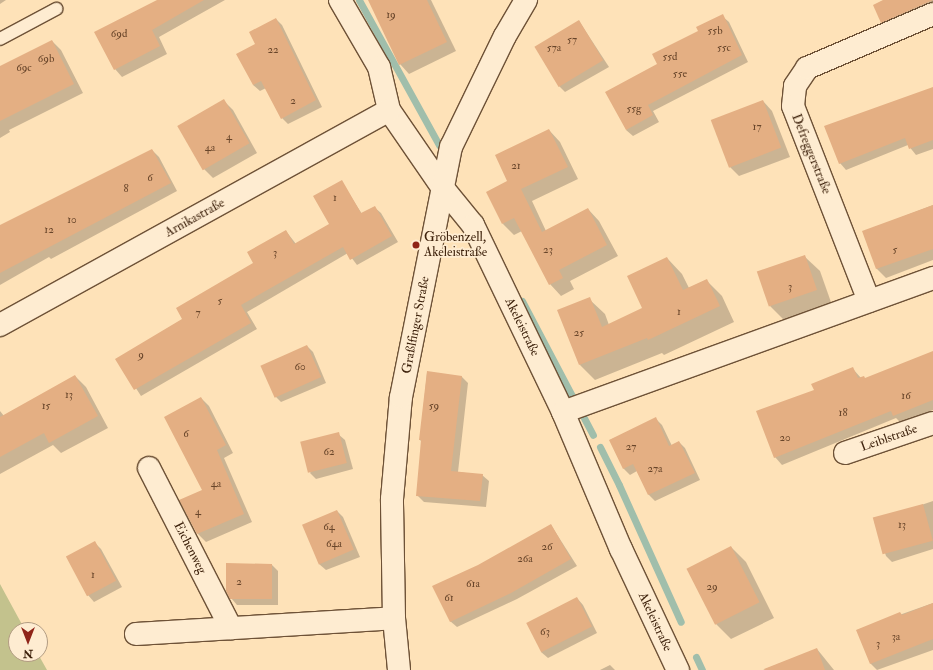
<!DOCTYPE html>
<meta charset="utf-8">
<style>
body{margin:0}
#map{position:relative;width:933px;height:670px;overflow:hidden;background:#fee2b8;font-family:"IM FELL Double Pica",serif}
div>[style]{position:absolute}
.green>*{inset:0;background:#c3c28d}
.shadow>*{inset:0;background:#0003}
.stream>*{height:7px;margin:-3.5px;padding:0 3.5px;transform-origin:3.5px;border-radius:3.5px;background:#a0beab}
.building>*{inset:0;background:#e4af83;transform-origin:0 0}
.roads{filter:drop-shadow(1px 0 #6e5237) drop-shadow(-1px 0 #6e5237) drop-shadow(0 1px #6e5237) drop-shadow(0 -1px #6e5237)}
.service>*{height:12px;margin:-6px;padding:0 6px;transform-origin:6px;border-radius:6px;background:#feecd1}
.minor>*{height:22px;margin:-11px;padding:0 11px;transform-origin:11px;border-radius:11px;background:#feecd1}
.dots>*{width:11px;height:11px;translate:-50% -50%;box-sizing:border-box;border:2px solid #feecd1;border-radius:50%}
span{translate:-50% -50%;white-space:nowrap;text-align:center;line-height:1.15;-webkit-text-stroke:3.5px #feecd1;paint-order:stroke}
.number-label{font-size:11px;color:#68452a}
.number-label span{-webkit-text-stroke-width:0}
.street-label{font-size:13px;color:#3e220c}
.poi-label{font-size:13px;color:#3e220c}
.left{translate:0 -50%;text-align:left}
.north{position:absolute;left:8px;top:622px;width:40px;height:40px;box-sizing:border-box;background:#feecd1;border:1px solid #b19b82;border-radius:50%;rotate:180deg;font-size:11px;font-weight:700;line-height:16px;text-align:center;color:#3e220c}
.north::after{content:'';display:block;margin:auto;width:14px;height:18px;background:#8f2418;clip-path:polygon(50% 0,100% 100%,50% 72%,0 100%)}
</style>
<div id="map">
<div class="green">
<div style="clip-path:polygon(0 584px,25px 630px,16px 630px,16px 654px,38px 654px,47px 670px,0 670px)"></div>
</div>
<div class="shadow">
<div style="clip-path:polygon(0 0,6px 0,0 4px)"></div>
<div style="clip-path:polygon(159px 0,225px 0,159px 37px,167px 54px,122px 77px,115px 69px)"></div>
<div style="clip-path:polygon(369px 0,431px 0,456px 51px,409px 74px,400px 64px)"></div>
<div style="clip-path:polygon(886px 0,933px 0,933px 13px,890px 31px,882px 22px)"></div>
<div style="clip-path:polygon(722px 16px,729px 22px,748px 62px,653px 111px,659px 122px,633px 136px,626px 130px,658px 64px)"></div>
<div style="clip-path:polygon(276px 19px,282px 25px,322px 107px,288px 124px,282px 118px,266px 88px,260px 91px,253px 85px)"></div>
<div style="clip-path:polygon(579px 21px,609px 67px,565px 92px,559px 86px)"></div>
<div style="clip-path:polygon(52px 41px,61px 50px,83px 93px,9px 130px,10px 132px,0 138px,0 71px)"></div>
<div style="clip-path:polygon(933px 88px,933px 149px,916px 155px,908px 145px,846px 170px,840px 163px)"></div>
<div style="clip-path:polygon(223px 100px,233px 110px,257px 153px,213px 178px,204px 169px)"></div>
<div style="clip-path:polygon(763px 101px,772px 111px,790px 157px,739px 176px,730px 167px)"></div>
<div style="clip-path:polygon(549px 130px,560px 142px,578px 179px,532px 201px,546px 231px,588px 209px,599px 221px,618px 256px,570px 281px,574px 289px,561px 296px,550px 284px,522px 231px,514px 235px,503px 224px,509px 182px)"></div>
<div style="clip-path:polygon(152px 150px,159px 157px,177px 191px,51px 259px,49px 257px,0 285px,0 226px)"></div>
<div style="clip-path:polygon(341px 181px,362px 214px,374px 207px,381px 213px,398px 242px,357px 265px,348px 253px,247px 312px,257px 329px,141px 396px,117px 359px,183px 319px,254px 263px,286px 231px,296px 244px,331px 224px)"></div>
<div style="clip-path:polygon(933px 205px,933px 260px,886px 278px,877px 269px,863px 232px)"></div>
<div style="clip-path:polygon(804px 256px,820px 271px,832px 305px,786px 322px,770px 306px)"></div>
<div style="clip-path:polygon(667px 258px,682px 274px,689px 288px,706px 280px,722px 296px,734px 322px,664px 355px,662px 353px,595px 380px,580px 365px,589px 299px,605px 314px,609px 325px,643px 309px)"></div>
<div style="clip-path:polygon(307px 346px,313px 352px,326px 383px,281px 402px,275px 396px)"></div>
<div style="clip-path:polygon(933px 353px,933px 410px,901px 423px,896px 418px,782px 465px,775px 457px,815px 390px,853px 369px,861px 378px,866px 379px)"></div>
<div style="clip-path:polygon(427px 373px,462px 377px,468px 383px,458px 472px,482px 475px,489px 481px,486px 507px,424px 502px,417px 495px,422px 442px,420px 440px)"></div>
<div style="clip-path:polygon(75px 376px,86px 387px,108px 428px,61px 453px,53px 445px,0 474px,0 411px,4px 416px)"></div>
<div style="clip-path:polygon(201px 398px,209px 406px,233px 453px,224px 458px,252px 522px,206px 542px,198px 534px,181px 500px,203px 491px)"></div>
<div style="clip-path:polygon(656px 419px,662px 425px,672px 446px,679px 442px,685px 448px,700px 480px,655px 501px,649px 495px,637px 471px,630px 475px,624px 469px,610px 440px)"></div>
<div style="clip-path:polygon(338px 434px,345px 440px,353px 469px,316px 479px,310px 473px)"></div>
<div style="clip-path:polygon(933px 501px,933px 549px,892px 562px,886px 556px,874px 521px)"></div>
<div style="clip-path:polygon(337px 511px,343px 517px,360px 557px,326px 570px,319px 564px)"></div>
<div style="clip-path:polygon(551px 525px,577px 566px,517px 599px,457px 627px,450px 621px)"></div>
<div style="clip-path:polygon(95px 543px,101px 549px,122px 587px,94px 602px,88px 595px)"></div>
<div style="clip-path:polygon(731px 547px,746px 562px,774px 618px,731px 639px,716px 624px,688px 569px)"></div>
<div style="clip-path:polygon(272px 565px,278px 571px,278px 605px,237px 605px,231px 598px)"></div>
<div style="clip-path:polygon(577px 598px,583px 605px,597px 633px,548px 658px,541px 652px)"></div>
<div style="clip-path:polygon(933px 603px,933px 650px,877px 670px,871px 664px,857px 630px)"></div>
<div style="clip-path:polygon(817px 649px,834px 670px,763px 670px)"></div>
<div style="clip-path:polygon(610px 665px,615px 670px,600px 670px)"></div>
</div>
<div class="stream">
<div style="left:359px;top:0;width:166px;rotate:61.1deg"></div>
<div style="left:522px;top:301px;width:107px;rotate:62.2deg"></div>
<div style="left:584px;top:418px;width:19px;rotate:62deg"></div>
<div style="left:600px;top:447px;width:42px;rotate:63.4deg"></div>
<div style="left:619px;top:485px;width:150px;rotate:65.7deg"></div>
<div style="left:696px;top:657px;width:14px;rotate:65deg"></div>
</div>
<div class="building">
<div style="clip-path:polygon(157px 0,204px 0,152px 30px,160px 46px,114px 70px,94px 32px)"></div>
<div style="clip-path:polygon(368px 0,427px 0,447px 42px,399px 65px)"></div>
<div style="clip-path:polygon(883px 0,933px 0,881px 23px,873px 5px)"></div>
<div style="clip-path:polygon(723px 14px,742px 55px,648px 105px,653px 115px,626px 130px,605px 92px,657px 64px,652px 54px,698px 31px,696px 27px)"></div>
<div style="clip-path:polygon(276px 18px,316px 100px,281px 119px,261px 81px,253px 85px,236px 54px,255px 44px,249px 32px)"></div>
<div style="left:579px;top:20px;width:47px;height:52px;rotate:59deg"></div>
<div style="clip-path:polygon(52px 40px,74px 84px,0 121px,0 66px)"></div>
<div style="clip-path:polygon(933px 87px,933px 140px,909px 149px,905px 138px,839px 164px,824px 126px)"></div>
<div style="left:224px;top:99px;width:51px;height:54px;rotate:60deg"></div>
<div style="left:763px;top:100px;width:51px;height:56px;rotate:69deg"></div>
<div style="clip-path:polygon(549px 129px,568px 167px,521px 189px,542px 232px,588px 208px,607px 245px,559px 270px,563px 278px,549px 285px,514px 218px,502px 224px,486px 192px,507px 181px,495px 155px)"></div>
<div style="clip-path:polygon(152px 149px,171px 183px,0 273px,0 225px)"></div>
<div style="clip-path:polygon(342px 180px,361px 213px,375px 206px,392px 236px,350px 260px,343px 247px,241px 305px,251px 323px,134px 390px,115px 359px,182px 319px,176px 308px,253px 263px,247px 252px,286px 230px,294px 244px,329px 224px,313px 196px)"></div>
<div style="clip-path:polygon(933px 205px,933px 249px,876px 269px,862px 231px)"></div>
<div style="left:805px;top:255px;width:37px;height:51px;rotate:71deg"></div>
<div style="clip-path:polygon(667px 257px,683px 290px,707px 279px,720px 306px,648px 340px,647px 338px,579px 365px,557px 310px,590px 297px,602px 327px,642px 308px,627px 276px)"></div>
<div style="left:307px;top:345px;width:35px;height:51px;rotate:66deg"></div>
<div style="clip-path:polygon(933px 351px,933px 400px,893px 416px,891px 411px,774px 458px,756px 411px,814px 390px,811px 384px,853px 367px,858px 378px,864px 376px,865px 378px)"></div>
<div style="clip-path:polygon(427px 371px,462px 376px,451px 471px,483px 474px,480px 501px,416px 496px,421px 440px,419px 440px)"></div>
<div style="clip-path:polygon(75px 375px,98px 416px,49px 443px,44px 433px,0 457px,0 417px)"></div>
<div style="clip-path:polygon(201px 397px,226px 445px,217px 450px,244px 514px,197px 534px,179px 500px,202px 490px,164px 417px)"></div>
<div style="clip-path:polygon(656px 417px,669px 446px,679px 441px,695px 473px,648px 495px,633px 464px,623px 469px,609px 440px)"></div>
<div style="left:339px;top:432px;width:32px;height:40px;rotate:76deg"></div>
<div style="left:923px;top:504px;width:38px;height:52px;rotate:75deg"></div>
<div style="left:337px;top:510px;width:43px;height:38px;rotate:67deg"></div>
<div style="clip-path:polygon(551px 524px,571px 559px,511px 593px,450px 622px,432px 586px,478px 565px)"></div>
<div style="left:95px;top:541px;width:45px;height:33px;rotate:62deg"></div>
<div style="left:731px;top:546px;width:63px;height:50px;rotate:63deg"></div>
<div style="clip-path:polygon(226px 563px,272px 564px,272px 599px,230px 599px,226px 591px)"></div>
<div style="left:577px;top:597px;width:33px;height:57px;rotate:63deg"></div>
<div style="clip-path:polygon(933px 603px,933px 639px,870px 664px,856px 630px,900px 612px,902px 615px)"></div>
<div style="clip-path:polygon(817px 648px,825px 670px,765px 670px,764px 669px)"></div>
</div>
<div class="roads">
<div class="service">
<div style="left:0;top:39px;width:64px;rotate:-28.2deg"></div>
</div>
<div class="minor">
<div style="left:340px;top:0;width:78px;rotate:59.8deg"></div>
<div style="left:379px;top:67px;width:44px;rotate:76.9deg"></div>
<div style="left:389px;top:110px;width:93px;rotate:55.5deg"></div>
<div style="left:442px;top:187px;width:49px;rotate:50.8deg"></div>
<div style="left:473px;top:225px;width:208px;rotate:64.3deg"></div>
<div style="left:563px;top:412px;width:149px;rotate:67.1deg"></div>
<div style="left:621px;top:549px;width:134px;rotate:64.8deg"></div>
<div style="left:869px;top:301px;width:209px;rotate:-111.3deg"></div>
<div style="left:793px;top:106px;width:20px;rotate:-84deg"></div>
<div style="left:795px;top:86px;width:22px;rotate:-56deg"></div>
<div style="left:807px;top:68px;width:137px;rotate:-23.2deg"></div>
<div style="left:0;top:325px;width:444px;rotate:-28.9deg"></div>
<div style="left:563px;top:412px;width:394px;rotate:-19.9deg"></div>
<div style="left:845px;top:453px;width:93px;rotate:-18.8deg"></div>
<div style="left:149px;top:468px;width:180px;rotate:62.9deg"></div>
<div style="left:136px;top:634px;width:258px;rotate:-3.5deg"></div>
<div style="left:399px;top:670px;width:52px;rotate:-95.5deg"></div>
<div style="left:394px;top:618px;width:119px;rotate:-91deg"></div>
<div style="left:392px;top:499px;width:102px;rotate:-85deg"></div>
<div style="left:401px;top:397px;width:255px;rotate:-78.7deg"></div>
<div style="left:451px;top:147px;width:123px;rotate:-64.1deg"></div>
<div style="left:505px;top:36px;width:42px;rotate:-59.7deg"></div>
</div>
</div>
<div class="dots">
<div style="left:416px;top:245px;background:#8f2418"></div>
</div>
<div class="number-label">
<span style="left:391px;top:15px">19</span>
<span style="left:715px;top:31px">55b</span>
<span style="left:119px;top:34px">69d</span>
<span style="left:572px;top:40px">57</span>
<span style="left:554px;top:48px">57a</span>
<span style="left:724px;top:48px">55c</span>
<span style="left:273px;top:50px">22</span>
<span style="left:670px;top:57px">55d</span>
<span style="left:46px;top:59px">69b</span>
<span style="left:24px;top:68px">69c</span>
<span style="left:680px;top:74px">55e</span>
<span style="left:293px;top:101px">2</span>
<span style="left:634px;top:109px">55g</span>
<span style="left:757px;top:127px">17</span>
<span style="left:229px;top:137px">4</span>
<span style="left:210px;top:148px">4a</span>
<span style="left:516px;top:166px">21</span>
<span style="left:150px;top:178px">6</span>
<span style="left:126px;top:189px">8</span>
<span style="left:335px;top:198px">1</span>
<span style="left:72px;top:220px">10</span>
<span style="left:49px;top:230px">12</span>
<span style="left:548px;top:250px">23</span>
<span style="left:895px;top:250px">5</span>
<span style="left:275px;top:253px">3</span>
<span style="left:790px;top:287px">3</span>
<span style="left:220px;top:301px">5</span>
<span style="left:679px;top:312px">1</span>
<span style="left:198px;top:313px">7</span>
<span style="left:579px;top:333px">25</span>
<span style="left:141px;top:355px">9</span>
<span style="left:300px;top:367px">60</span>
<span style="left:69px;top:395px">13</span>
<span style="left:906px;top:396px">16</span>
<span style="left:46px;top:406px">15</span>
<span style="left:434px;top:406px">59</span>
<span style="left:843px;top:413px">18</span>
<span style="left:186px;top:434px">6</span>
<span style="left:785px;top:438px">20</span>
<span style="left:631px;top:447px">27</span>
<span style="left:329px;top:452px">62</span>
<span style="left:655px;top:469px">27a</span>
<span style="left:216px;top:484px">4a</span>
<span style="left:198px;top:512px">4</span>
<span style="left:902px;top:525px">13</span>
<span style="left:329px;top:527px">64</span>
<span style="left:334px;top:544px">64a</span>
<span style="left:547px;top:547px">26</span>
<span style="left:525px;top:559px">26a</span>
<span style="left:93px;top:575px">1</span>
<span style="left:239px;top:582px">2</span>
<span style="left:473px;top:584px">61a</span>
<span style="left:712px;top:587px">29</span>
<span style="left:449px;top:598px">61</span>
<span style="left:545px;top:632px">63</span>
<span style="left:896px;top:637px">3a</span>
<span style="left:878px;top:644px">3</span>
</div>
<div class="street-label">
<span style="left:811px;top:154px;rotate:68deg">Defreggerstraße</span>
<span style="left:195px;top:218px;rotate:-29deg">Arnikastraße</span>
<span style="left:416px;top:325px;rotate:-79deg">Graßlfinger Straße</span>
<span style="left:522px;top:327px;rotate:64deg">Akeleistraße</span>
<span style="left:889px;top:438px;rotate:-19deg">Leiblstraße</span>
<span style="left:190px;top:548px;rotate:63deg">Eichenweg</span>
<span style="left:655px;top:622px;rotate:65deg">Akeleistraße</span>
</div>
<div class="poi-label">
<span class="left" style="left:424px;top:245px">Gröbenzell,<br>Akeleistraße</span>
</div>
<div class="north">N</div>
</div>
